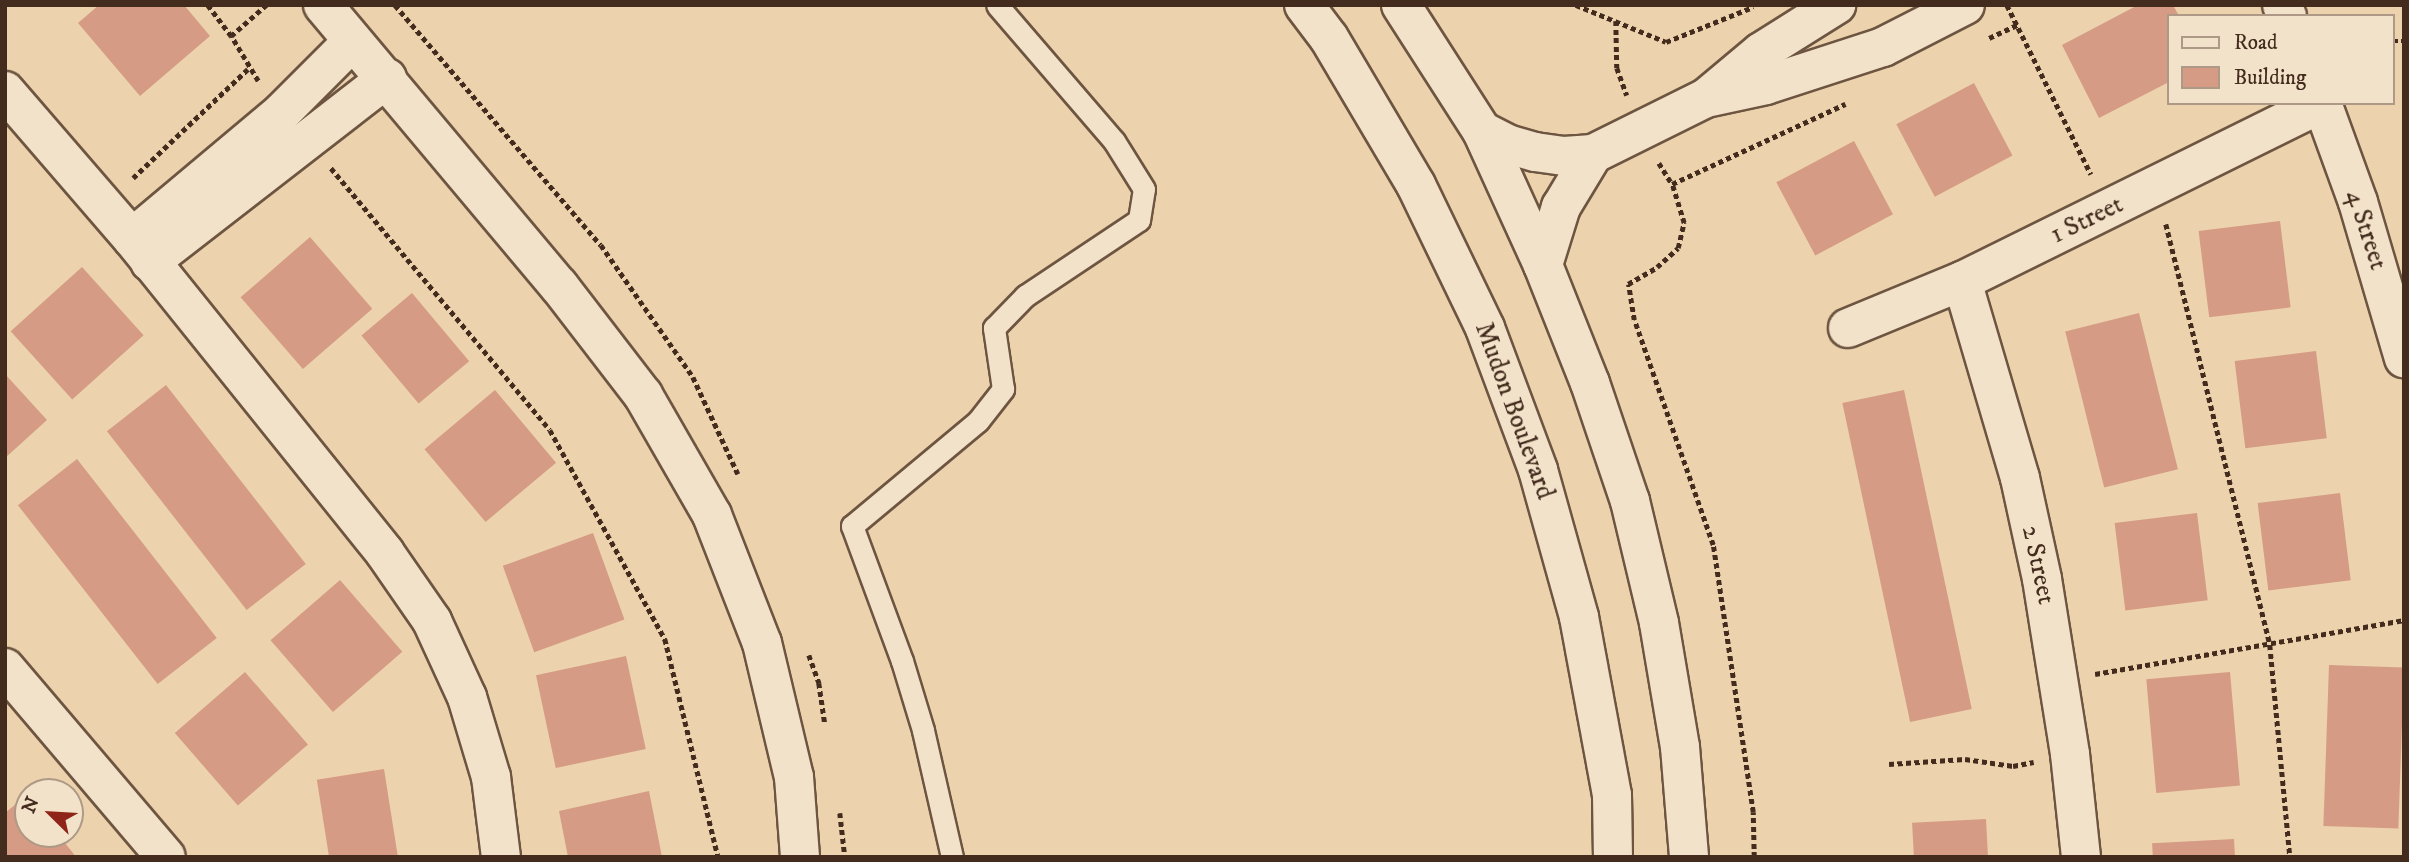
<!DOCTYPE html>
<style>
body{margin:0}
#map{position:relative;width:2409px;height:862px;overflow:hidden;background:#ecd3ad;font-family:"IM FELL DW Pica",serif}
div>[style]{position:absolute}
.building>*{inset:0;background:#d59b84;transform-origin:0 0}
.path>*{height:4.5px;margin-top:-2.25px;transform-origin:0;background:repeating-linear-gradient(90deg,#432b1d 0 5px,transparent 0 8.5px)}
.roads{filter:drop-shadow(2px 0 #6d5541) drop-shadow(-2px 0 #6d5541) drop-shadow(0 2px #6d5541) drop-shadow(0 -2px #6d5541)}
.lane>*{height:21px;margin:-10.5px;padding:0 10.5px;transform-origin:10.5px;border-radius:10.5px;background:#f3e2ca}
.street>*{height:38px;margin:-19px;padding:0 19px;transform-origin:19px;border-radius:19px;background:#f3e2ca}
.secondary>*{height:38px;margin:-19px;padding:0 19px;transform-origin:19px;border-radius:19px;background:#f3e2ca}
span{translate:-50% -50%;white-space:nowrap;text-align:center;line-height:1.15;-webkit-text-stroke:5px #f3e2ca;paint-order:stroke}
.street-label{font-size:26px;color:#432b1d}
.frame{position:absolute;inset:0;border:7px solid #432b1d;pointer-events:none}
.legend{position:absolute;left:2167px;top:14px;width:228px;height:91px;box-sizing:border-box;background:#f3e2ca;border:2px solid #ad9985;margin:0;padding:9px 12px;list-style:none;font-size:21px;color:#432b1d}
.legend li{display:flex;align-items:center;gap:14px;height:35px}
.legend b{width:35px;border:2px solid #ad9985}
.north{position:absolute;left:14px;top:778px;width:70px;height:70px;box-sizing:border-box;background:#f3e2ca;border:2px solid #ad9985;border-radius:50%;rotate:294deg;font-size:19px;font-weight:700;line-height:28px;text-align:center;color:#432b1d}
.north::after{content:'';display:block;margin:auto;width:24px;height:32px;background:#8f2418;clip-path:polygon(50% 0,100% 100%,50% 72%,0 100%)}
</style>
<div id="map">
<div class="building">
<div style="clip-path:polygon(99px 5px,184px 5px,210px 36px,140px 96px,78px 23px)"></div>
<div style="clip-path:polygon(2138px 5px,2173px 5px,2179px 16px,2169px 16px,2169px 82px,2099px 118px,2062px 45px)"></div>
<div style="left:1974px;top:83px;width:82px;height:88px;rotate:62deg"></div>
<div style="left:1854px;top:141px;width:83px;height:88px;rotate:62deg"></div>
<div style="left:2280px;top:221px;width:87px;height:82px;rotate:83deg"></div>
<div style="left:310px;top:237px;width:95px;height:92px;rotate:49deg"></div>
<div style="left:82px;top:267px;width:92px;height:96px;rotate:48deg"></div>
<div style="left:412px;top:293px;width:89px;height:66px;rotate:50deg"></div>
<div style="left:2139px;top:313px;width:161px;height:76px;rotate:76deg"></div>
<div style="left:2316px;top:351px;width:88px;height:82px;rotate:83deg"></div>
<div style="clip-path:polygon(5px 374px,47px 420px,5px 458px)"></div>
<div style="left:166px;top:385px;width:227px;height:75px;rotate:52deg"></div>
<div style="left:495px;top:390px;width:95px;height:92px;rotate:50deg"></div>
<div style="left:1904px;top:390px;width:326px;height:63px;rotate:78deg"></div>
<div style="left:77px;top:459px;width:227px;height:75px;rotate:52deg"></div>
<div style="left:2340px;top:493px;width:88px;height:83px;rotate:83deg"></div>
<div style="left:2197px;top:513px;width:88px;height:83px;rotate:83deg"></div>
<div style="left:593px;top:533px;width:92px;height:96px;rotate:70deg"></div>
<div style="left:340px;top:580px;width:95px;height:92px;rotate:49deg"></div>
<div style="left:626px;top:656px;width:95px;height:92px;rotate:78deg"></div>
<div style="left:2329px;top:665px;width:75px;height:161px;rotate:2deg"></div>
<div style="left:245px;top:672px;width:96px;height:93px;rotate:49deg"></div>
<div style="left:2230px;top:672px;width:114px;height:84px;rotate:85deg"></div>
<div style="left:384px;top:769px;width:89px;height:68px;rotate:81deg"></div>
<div style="clip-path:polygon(649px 791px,662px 857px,568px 857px,559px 811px)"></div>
<div style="clip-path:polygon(28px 794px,28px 834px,58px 834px,76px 857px,5px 857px,5px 813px)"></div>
<div style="left:1986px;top:819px;width:38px;height:74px;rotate:87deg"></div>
<div style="left:2234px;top:839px;width:18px;height:82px;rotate:87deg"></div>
</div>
<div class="path">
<div style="left:208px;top:5px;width:39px;rotate:53deg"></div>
<div style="left:395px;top:5px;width:316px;rotate:49.4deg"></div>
<div style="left:601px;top:245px;width:161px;rotate:55.1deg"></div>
<div style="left:693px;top:377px;width:107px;rotate:65.1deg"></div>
<div style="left:1576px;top:5px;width:97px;rotate:22.3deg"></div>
<div style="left:1666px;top:42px;width:94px;rotate:-21.9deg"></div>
<div style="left:2007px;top:5px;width:189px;rotate:63.6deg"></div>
<div style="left:1616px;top:21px;width:47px;rotate:88.8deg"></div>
<div style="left:1617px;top:68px;width:29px;rotate:70deg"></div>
<div style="left:1989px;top:38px;width:31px;rotate:-25deg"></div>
<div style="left:2393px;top:41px;width:11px"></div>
<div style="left:258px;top:81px;width:52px;rotate:-121deg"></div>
<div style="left:231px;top:36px;width:47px;rotate:-41.5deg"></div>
<div style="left:1659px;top:163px;width:25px;rotate:58deg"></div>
<div style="left:331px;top:168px;width:341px;rotate:50.1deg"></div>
<div style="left:550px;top:430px;width:239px;rotate:61.2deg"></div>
<div style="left:665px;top:639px;width:224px;rotate:76.3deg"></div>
<div style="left:133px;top:178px;width:158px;rotate:-43.5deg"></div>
<div style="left:2166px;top:224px;width:434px;rotate:76.1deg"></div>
<div style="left:2270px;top:645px;width:213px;rotate:84.6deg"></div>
<div style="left:809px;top:655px;width:30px;rotate:70deg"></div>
<div style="left:819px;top:683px;width:41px;rotate:81.7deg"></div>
<div style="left:2095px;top:674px;width:314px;rotate:-9.9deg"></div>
<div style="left:1889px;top:764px;width:76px;rotate:-3.8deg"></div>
<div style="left:1965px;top:759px;width:49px;rotate:8.3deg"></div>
<div style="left:2013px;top:766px;width:21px;rotate:-11deg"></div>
<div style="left:840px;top:813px;width:44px;rotate:83.5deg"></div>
<div style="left:1754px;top:857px;width:45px;rotate:-91.3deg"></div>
<div style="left:1753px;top:812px;width:270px;rotate:-98.5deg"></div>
<div style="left:1713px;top:545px;width:238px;rotate:-109.3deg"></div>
<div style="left:1634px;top:320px;width:36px;rotate:-99deg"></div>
<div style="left:1628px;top:284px;width:34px;rotate:-30deg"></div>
<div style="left:1657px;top:267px;width:28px;rotate:-42deg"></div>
<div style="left:1678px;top:248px;width:26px;rotate:-77deg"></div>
<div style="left:1684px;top:223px;width:41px;rotate:-107.1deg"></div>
<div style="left:1672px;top:184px;width:191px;rotate:-24.8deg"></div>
</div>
<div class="roads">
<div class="lane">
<div style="left:952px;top:857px;width:130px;rotate:-102.9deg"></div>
<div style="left:923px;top:730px;width:72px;rotate:-106.9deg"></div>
<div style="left:902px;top:661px;width:144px;rotate:-110.3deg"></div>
<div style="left:852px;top:526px;width:164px;rotate:-39.8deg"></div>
<div style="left:978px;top:421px;width:41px;rotate:-52deg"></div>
<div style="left:1003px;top:389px;width:62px;rotate:-98.4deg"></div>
<div style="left:994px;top:328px;width:45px;rotate:-45.9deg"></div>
<div style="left:1025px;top:296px;width:137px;rotate:-33.7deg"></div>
<div style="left:1139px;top:220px;width:31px;rotate:-81deg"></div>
<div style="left:1144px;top:189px;width:57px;rotate:-122deg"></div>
<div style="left:1114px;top:141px;width:179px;rotate:-130.7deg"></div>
</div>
<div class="street">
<div style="left:2282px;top:5px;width:12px;rotate:66deg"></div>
<div style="left:5px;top:91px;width:194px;rotate:49.2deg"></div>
<div style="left:132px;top:238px;width:404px;rotate:51.2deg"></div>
<div style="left:385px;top:553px;width:83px;rotate:55.3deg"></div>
<div style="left:432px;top:621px;width:84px;rotate:65.3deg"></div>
<div style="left:467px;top:697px;width:84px;rotate:73.3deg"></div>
<div style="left:491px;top:777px;width:81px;rotate:82.9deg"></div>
<div style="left:1711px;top:97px;width:56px;rotate:-12.3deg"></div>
<div style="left:1766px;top:85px;width:123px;rotate:-18deg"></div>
<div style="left:1883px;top:47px;width:92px;rotate:-27.1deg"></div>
<div style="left:2322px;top:103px;width:105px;rotate:70deg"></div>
<div style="left:2358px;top:202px;width:163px;rotate:73.6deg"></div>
<div style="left:1482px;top:131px;width:28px;rotate:27deg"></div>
<div style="left:1507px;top:144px;width:29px;rotate:16deg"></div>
<div style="left:1535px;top:152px;width:29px;rotate:8deg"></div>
<div style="left:1564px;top:156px;width:29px;rotate:-4deg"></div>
<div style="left:1593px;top:154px;width:126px;rotate:-26.4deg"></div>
<div style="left:1706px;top:98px;width:72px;rotate:-39.9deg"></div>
<div style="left:1761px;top:52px;width:89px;rotate:-32.1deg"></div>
<div style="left:132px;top:238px;width:196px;rotate:-40deg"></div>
<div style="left:282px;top:112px;width:100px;rotate:-45deg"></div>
<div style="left:150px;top:262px;width:300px;rotate:-37.8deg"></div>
<div style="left:1543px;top:265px;width:61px;rotate:-72.8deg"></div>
<div style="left:1561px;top:207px;width:62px;rotate:-58.9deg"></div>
<div style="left:1962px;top:281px;width:205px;rotate:73.6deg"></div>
<div style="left:2020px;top:478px;width:103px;rotate:77.7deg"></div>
<div style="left:2042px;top:579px;width:177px;rotate:80.9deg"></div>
<div style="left:2070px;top:754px;width:104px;rotate:83.9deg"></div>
<div style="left:1848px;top:328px;width:123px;rotate:-22.4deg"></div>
<div style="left:1962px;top:281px;width:402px;rotate:-26.3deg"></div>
<div style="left:5px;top:668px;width:248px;rotate:49.6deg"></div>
</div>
<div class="secondary">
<div style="left:323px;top:5px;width:367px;rotate:50deg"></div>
<div style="left:559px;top:286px;width:138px;rotate:52.4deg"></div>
<div style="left:643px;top:395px;width:138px;rotate:60.1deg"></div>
<div style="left:712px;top:515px;width:137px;rotate:68.7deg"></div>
<div style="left:762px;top:643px;width:138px;rotate:76.6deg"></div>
<div style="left:794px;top:777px;width:80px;rotate:85.7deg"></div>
<div style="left:1304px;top:5px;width:41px;rotate:52.9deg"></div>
<div style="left:1329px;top:38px;width:171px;rotate:59.4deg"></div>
<div style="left:1416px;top:185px;width:159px;rotate:64.2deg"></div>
<div style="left:1485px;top:328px;width:152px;rotate:69.5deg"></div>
<div style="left:1538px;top:470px;width:153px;rotate:74.4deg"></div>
<div style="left:1579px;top:617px;width:181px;rotate:79.5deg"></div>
<div style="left:1612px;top:795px;width:62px;rotate:89.1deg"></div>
<div style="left:1401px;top:5px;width:150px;rotate:57.3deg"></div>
<div style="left:1482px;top:131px;width:147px;rotate:65.5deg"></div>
<div style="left:1543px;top:265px;width:127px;rotate:68.3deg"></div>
<div style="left:1590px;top:383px;width:125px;rotate:71.3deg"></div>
<div style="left:1630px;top:501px;width:125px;rotate:76.6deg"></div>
<div style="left:1659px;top:623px;width:126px;rotate:80.4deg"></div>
<div style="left:1680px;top:747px;width:110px;rotate:85.3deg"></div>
</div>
</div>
<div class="street-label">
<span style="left:2087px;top:220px;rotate:-26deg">1 Street</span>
<span style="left:2366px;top:230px;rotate:72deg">4 Street</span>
<span style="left:1514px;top:411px;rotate:70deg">Mudon Boulevard</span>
<span style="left:2038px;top:565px;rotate:78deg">2 Street</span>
</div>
<div class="frame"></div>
<ul class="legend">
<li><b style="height:9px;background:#f3e2ca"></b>Road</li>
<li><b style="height:19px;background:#d59b84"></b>Building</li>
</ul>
<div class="north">N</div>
</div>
